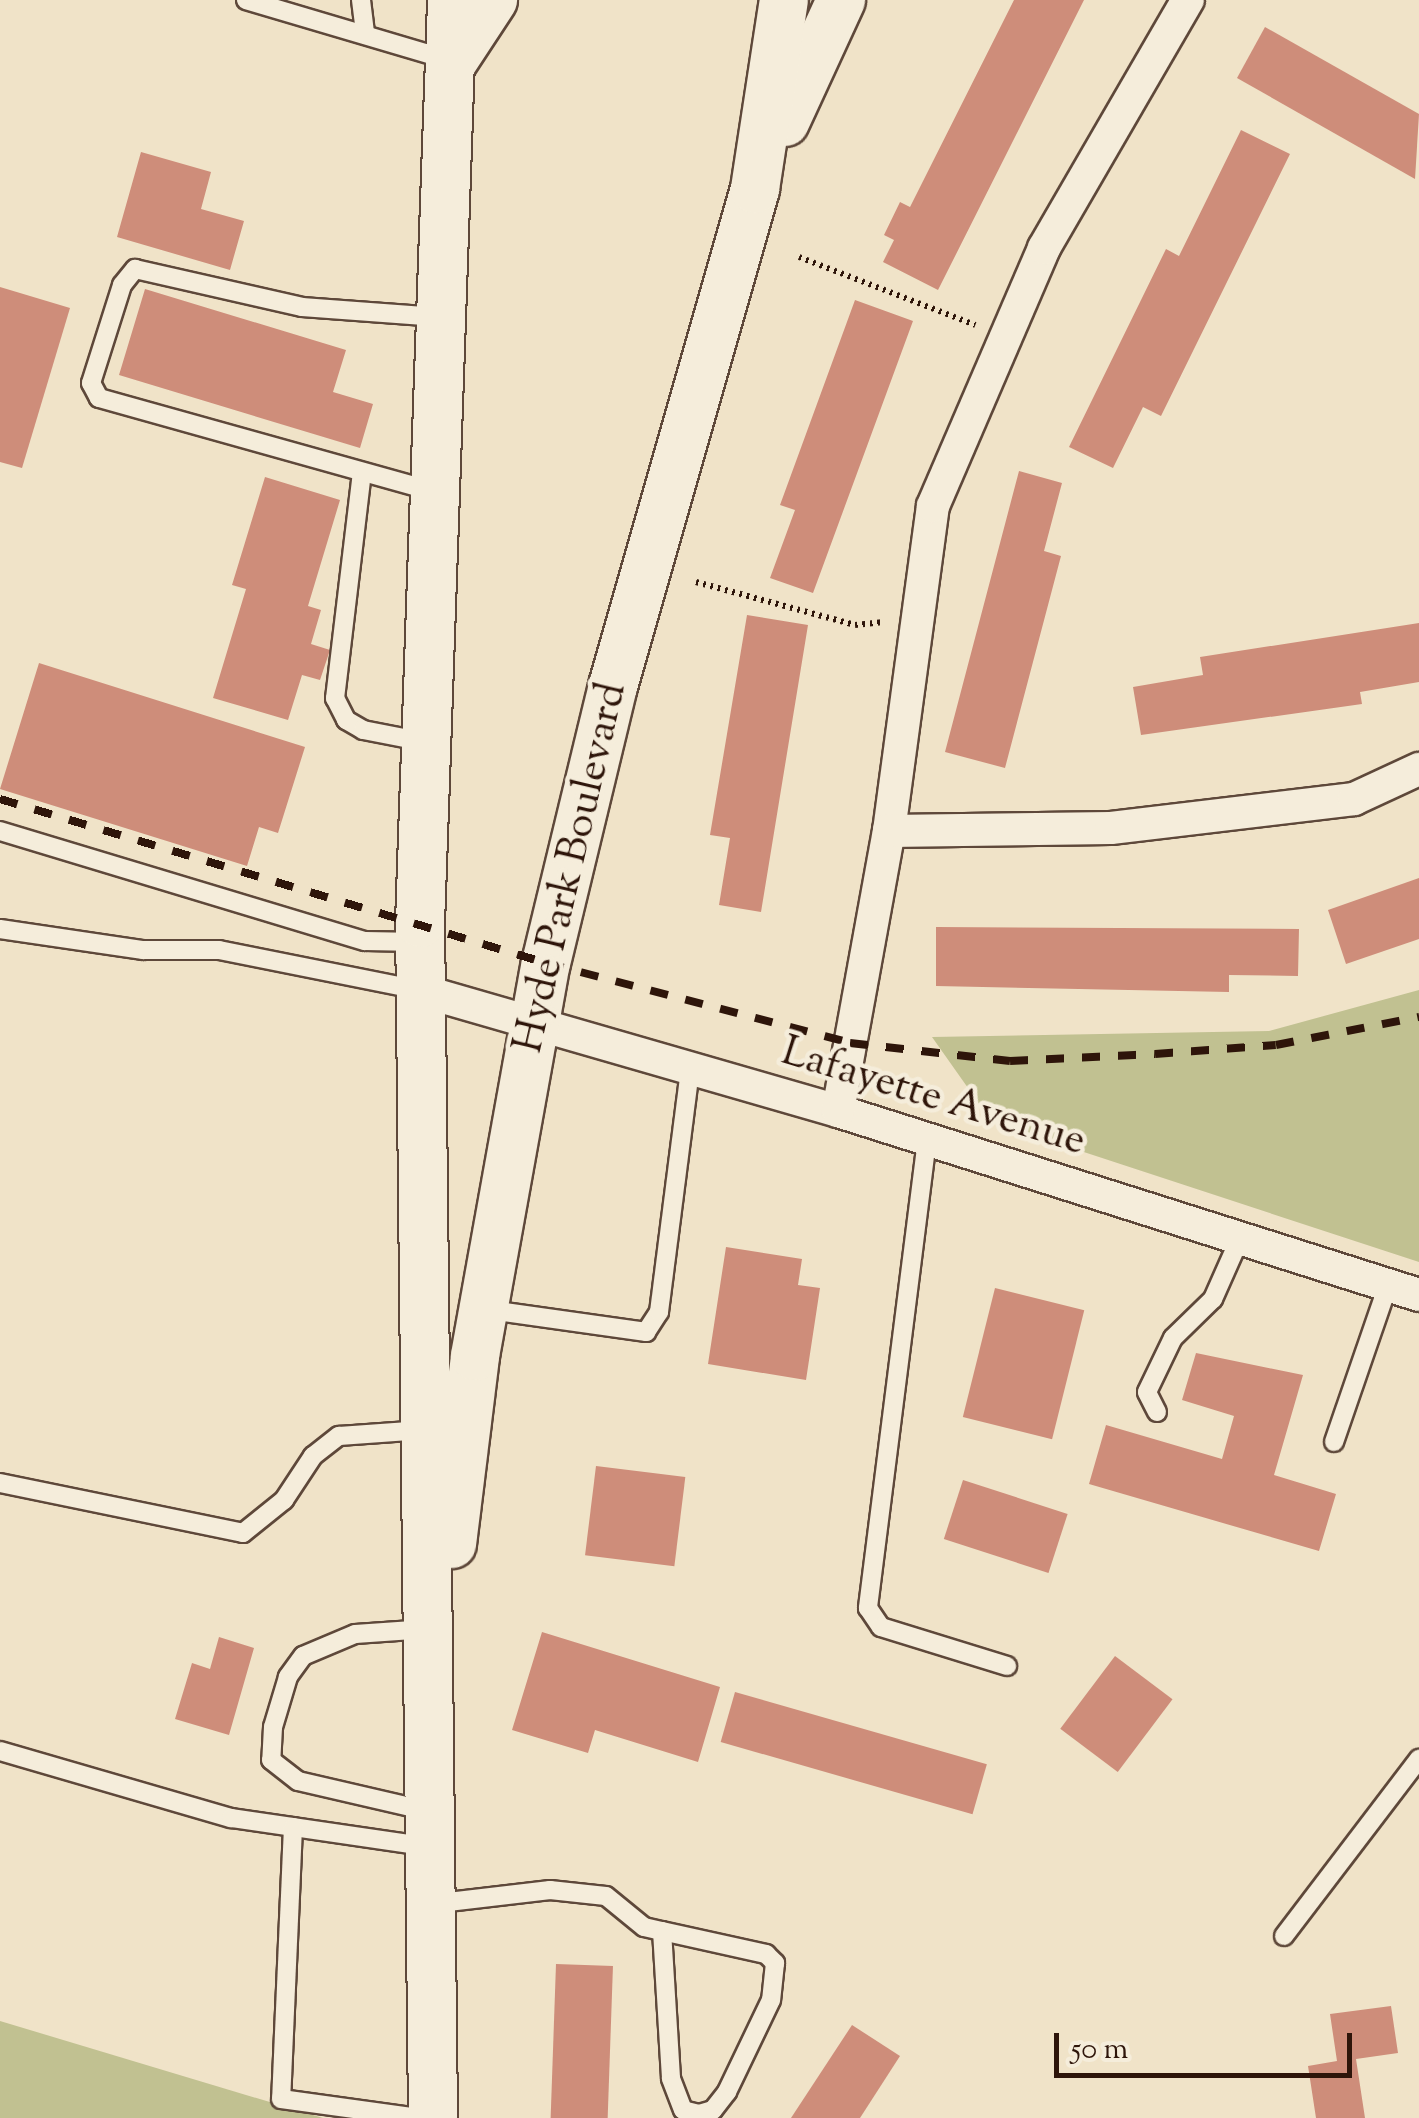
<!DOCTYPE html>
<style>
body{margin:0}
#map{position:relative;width:1419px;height:2118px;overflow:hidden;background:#f0e3c8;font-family:"Sorts Mill Goudy",serif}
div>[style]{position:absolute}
.green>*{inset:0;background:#c1c191}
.building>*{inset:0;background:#ce8d7a;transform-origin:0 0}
.path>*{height:6px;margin-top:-3px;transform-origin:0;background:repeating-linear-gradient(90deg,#2e150a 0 2.5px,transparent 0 7.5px)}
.roads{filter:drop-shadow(2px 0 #5e483a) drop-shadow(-2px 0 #5e483a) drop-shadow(0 2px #5e483a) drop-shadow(0 -2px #5e483a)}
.lane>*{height:18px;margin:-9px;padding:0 9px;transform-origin:9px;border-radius:9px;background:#f5eddb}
.street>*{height:32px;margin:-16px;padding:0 16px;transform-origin:16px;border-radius:16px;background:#f5eddb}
.secondary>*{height:48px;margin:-24px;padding:0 24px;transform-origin:24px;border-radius:24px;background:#f5eddb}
.rail>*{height:8px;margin-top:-4px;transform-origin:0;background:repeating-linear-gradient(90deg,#2e150a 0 18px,transparent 0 36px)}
span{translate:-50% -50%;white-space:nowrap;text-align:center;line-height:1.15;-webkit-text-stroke:9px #f5eddb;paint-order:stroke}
.street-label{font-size:42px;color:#2e150a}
.scale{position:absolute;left:1054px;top:2033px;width:298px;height:45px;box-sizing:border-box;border:5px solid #2e150a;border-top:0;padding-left:12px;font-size:30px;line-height:35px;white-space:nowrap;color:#2e150a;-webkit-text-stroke:8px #f5eddb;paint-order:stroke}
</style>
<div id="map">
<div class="green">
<div style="clip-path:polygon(1419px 990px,1419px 1262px,992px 1122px,932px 1037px,1269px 1031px)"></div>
<div style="clip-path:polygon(0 2021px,323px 2118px,0 2118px)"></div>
</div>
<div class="building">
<div style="clip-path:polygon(1014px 0,1084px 0,938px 290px,883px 262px,894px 240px,884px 235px,900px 202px,910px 207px)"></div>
<div style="clip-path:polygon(1265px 27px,1419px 114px,1415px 179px,1237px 78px)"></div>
<div style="clip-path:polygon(1241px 130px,1290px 154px,1161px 416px,1143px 407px,1113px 468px,1069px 447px,1166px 249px,1179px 256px)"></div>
<div style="clip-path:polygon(141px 152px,211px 172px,201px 209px,244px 221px,230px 270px,117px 237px)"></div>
<div style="clip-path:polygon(0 287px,70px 308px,22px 468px,0 462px)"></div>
<div style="clip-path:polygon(145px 289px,346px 350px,333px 392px,373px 404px,360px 448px,119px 375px)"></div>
<div style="clip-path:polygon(855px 300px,913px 321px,813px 593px,770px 578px,795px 510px,780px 505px)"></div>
<div style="clip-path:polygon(1019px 471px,1062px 483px,1044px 551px,1061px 556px,1005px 768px,945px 752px)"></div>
<div style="clip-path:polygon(265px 477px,340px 500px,308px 606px,321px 610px,311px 644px,330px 650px,320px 680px,302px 675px,288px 720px,213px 698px,246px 589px,232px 585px)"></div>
<div style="clip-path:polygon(747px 615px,808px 625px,761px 912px,719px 905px,730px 838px,710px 835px)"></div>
<div style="clip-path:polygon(1419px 623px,1419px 682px,1360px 692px,1362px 704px,1141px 735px,1133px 687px,1203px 675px,1200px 657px)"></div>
<div style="clip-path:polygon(39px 663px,305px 747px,278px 833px,259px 827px,247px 866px,0 789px)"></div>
<div style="clip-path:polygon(1419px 878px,1419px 939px,1346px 964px,1328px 910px)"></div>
<div style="clip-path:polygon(936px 927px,1299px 929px,1298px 976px,1229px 975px,1229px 992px,936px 986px)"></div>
<div style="clip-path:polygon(726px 1247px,802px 1259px,798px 1285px,820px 1288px,806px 1380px,708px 1364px)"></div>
<div style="left:995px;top:1288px;width:92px;height:133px;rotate:14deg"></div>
<div style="clip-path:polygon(1196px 1353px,1303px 1375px,1274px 1475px,1336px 1494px,1319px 1551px,1089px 1484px,1106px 1425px,1222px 1459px,1234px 1416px,1182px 1400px)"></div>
<div style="left:596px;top:1466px;width:90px;height:90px;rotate:7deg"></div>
<div style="left:963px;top:1480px;width:110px;height:62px;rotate:18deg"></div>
<div style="clip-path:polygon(542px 1632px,720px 1687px,698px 1762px,595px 1730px,588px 1753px,512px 1730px)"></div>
<div style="clip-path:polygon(219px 1637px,254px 1648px,229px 1735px,175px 1719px,192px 1663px,210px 1669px)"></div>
<div style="left:1115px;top:1656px;width:72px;height:91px;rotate:37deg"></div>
<div style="left:735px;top:1692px;width:262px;height:52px;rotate:16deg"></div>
<div style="left:556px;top:1964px;width:57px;height:154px;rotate:2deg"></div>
<div style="clip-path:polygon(1391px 2006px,1398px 2053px,1356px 2059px,1365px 2118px,1316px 2118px,1308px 2066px,1337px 2061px,1330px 2014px)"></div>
<div style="clip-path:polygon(852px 2025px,900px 2056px,860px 2118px,791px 2118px)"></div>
</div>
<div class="path">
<div style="left:799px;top:257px;width:189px;rotate:21.1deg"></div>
<div style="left:696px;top:582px;width:165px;rotate:15.1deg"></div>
<div style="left:855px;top:625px;width:29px;rotate:-6deg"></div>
</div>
<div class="roads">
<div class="lane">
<div style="left:246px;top:0;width:211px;rotate:16.5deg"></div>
<div style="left:361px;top:0;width:35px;rotate:83deg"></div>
<div style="left:362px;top:472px;width:228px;rotate:96.8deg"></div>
<div style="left:335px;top:698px;width:25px;rotate:63deg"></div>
<div style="left:346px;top:720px;width:20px;rotate:30deg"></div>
<div style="left:363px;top:730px;width:63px;rotate:11deg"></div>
<div style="left:432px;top:491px;width:346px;rotate:-164.4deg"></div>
<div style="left:99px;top:398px;width:17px;rotate:-118deg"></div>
<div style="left:91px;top:383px;width:103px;rotate:-72.4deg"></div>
<div style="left:122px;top:285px;width:21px;rotate:-51deg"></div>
<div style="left:135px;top:269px;width:171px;rotate:12.8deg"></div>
<div style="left:302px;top:307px;width:136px;rotate:4.2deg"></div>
<div style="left:0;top:831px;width:381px;rotate:16.8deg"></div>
<div style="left:365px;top:941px;width:54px;rotate:1.1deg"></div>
<div style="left:0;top:929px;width:145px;rotate:8.4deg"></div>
<div style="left:143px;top:950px;width:76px"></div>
<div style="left:219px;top:950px;width:204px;rotate:11.3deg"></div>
<div style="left:927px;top:1140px;width:472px;rotate:97.2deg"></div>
<div style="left:868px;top:1608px;width:23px;rotate:56deg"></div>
<div style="left:881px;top:1627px;width:132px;rotate:17.2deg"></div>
<div style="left:483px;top:1309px;width:165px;rotate:8deg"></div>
<div style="left:646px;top:1332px;width:24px;rotate:-57deg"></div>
<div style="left:659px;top:1312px;width:245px;rotate:-82.7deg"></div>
<div style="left:1157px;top:1412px;width:22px;rotate:-117deg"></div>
<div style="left:1147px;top:1392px;width:60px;rotate:-64.3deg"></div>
<div style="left:1173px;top:1338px;width:56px;rotate:-44.3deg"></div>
<div style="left:1213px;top:1299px;width:67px;rotate:-66.1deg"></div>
<div style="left:1334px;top:1442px;width:166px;rotate:-71deg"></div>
<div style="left:0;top:1483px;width:248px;rotate:11.6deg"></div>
<div style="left:243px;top:1533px;width:53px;rotate:-38.8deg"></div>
<div style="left:284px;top:1500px;width:53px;rotate:-56.6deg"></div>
<div style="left:313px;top:1456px;width:33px;rotate:-38deg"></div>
<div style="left:339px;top:1436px;width:84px;rotate:-4.1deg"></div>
<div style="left:427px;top:1629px;width:72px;rotate:176deg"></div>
<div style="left:355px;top:1634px;width:56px;rotate:157.1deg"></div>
<div style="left:303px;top:1656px;width:26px;rotate:126deg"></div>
<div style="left:288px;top:1677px;width:52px;rotate:106.7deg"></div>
<div style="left:273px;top:1727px;width:33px;rotate:93deg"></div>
<div style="left:271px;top:1760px;width:34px;rotate:38deg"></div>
<div style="left:298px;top:1781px;width:133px;rotate:13deg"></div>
<div style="left:0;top:1751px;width:241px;rotate:16.2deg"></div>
<div style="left:231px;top:1818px;width:200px;rotate:8.3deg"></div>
<div style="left:293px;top:1827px;width:272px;rotate:92.5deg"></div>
<div style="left:281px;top:2099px;width:139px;rotate:7.8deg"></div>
<div style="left:431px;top:1904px;width:120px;rotate:-6.7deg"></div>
<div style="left:550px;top:1890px;width:56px;rotate:6.1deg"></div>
<div style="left:606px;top:1896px;width:49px;rotate:39.2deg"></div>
<div style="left:644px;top:1927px;width:18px;rotate:13deg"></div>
<div style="left:662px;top:1931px;width:107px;rotate:12.5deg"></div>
<div style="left:766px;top:1954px;width:13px;rotate:45deg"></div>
<div style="left:775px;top:1963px;width:37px;rotate:96deg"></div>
<div style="left:771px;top:2000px;width:102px;rotate:115.6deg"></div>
<div style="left:727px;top:2092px;width:23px;rotate:128deg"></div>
<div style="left:713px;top:2110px;width:15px;rotate:164deg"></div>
<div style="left:699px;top:2114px;width:16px;rotate:-166deg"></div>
<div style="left:683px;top:2110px;width:34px;rotate:-111deg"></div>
<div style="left:671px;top:2078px;width:147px;rotate:-93.5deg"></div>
<div style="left:1284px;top:1936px;width:223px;rotate:-52.7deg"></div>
</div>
<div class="street">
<div style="left:889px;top:831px;width:328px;rotate:-82.3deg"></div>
<div style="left:933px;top:506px;width:281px;rotate:-66.7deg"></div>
<div style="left:1044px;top:248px;width:287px;rotate:-59.9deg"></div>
<div style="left:419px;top:990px;width:436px;rotate:16.1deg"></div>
<div style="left:838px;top:1111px;width:609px;rotate:17.57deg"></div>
<div style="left:838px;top:1111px;width:285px;rotate:-79.7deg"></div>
<div style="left:889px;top:831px;width:222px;rotate:-0.8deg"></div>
<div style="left:1111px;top:828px;width:245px;rotate:-6.8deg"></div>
<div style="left:1354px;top:799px;width:72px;rotate:-24.8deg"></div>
</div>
<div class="secondary">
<div style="left:453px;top:61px;width:73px;rotate:-56.7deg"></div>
<div style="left:785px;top:122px;width:134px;rotate:-65.3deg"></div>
<div style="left:452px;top:1544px;width:189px;rotate:-83deg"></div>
<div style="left:475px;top:1356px;width:399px;rotate:-79.8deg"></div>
<div style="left:546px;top:963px;width:285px;rotate:-76.4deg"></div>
<div style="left:613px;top:686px;width:517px;rotate:-74.05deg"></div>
<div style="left:755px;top:189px;width:191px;rotate:-81.3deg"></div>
<div style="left:433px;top:2118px;width:1195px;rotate:-90.62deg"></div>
<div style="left:420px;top:923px;width:924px;rotate:-88.01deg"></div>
</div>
</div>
<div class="rail">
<div style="left:0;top:799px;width:570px;rotate:16.72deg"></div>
<div style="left:546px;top:963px;width:314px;rotate:14.7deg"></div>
<div style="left:850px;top:1043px;width:161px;rotate:6.4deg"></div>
<div style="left:1010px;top:1061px;width:145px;rotate:-2.8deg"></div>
<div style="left:1155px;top:1054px;width:121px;rotate:-4.3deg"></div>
<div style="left:1276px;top:1045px;width:146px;rotate:-11.1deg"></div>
</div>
<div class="street-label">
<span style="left:572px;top:868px;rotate:-77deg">Hyde Park Boulevard</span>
<span style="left:933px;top:1098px;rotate:17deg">Lafayette Avenue</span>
</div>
<div class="scale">50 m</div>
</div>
